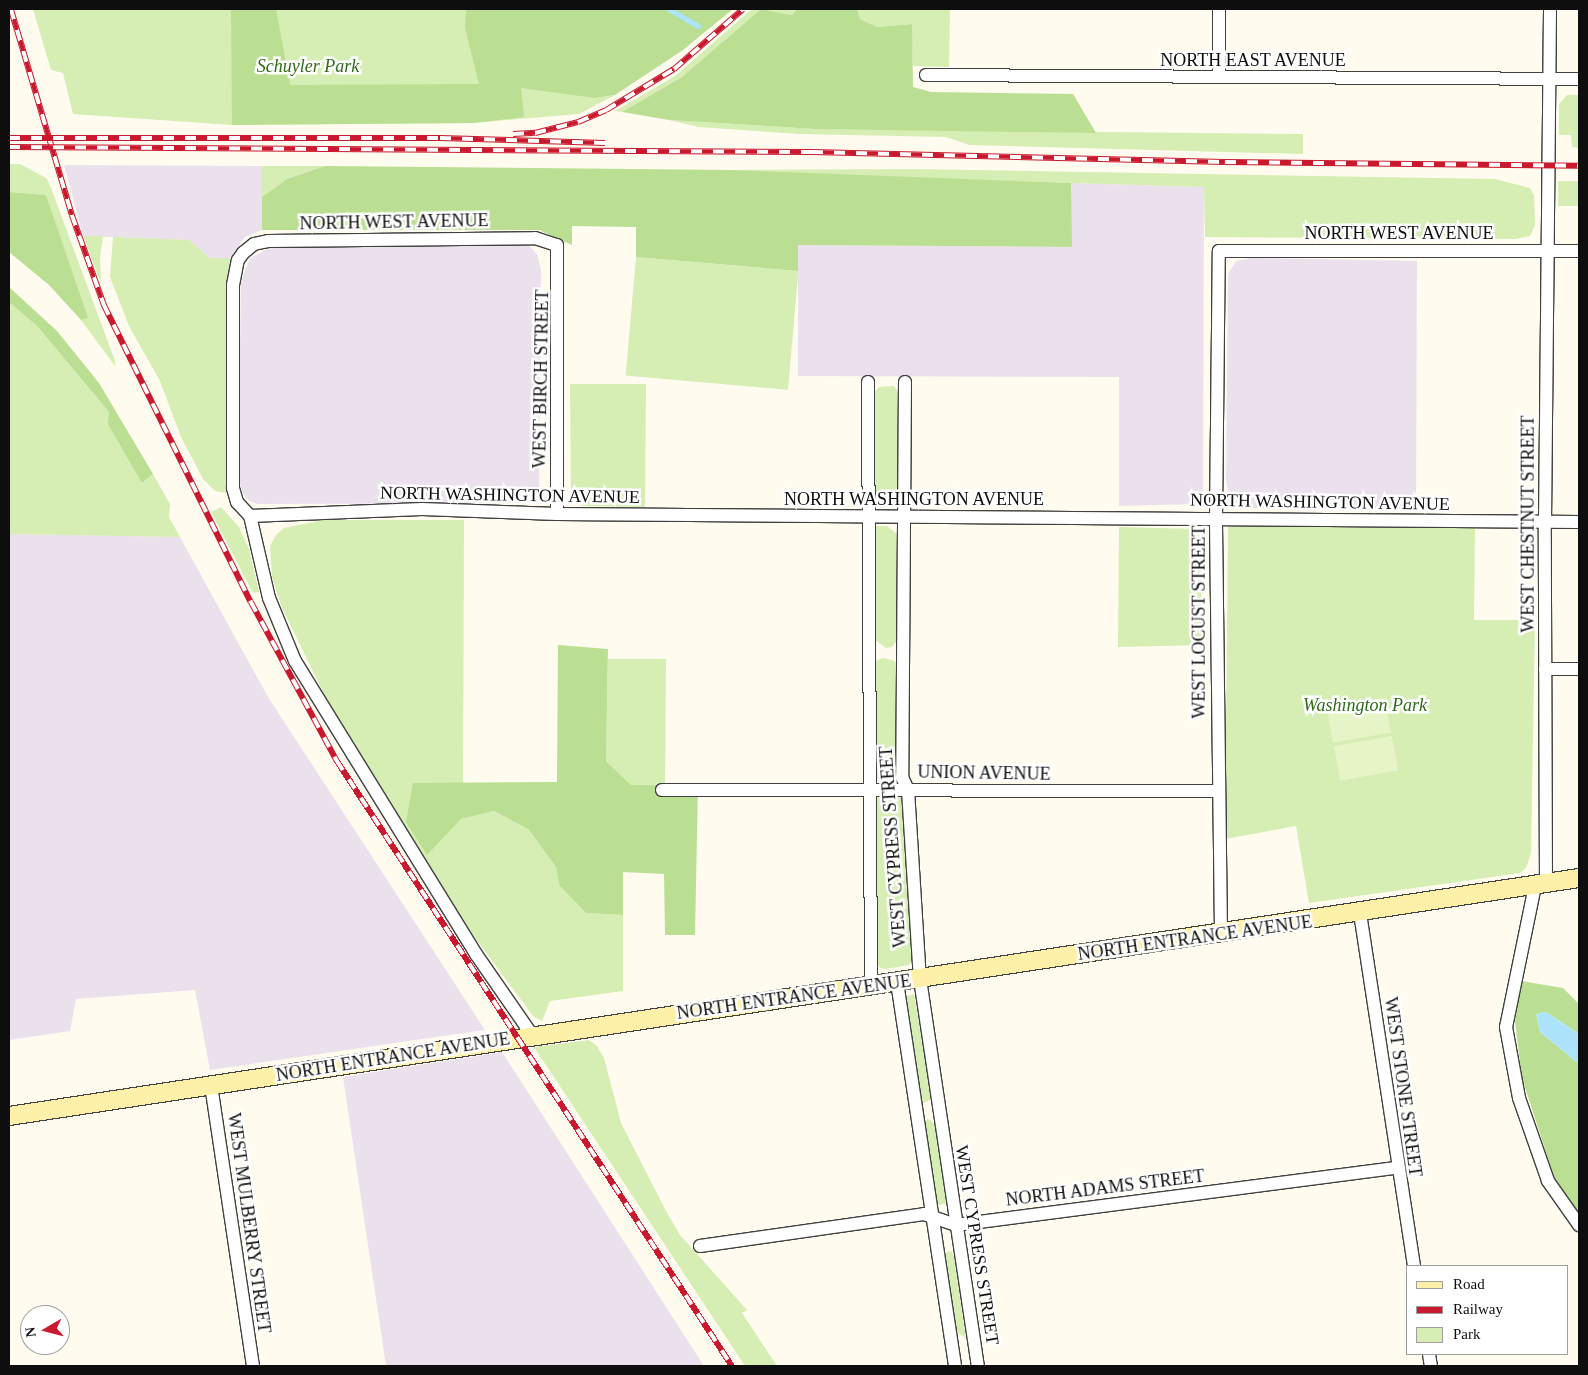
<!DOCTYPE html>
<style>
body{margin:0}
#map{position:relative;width:1588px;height:1375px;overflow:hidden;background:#fffbee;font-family:"Times New Roman",serif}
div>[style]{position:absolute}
.industrial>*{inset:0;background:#ebe1ed}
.green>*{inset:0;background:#d6edb4;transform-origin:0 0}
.forest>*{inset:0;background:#badf92}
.pitch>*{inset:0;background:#e7f4c7;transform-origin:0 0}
.water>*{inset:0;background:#aee4fb}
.stream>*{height:4.5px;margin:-2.25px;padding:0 2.25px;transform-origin:2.25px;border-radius:2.25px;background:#aee4fb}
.roads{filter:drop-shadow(1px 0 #414141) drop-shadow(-1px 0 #414141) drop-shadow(0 1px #414141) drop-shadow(0 -1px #414141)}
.minor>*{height:12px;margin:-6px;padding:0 6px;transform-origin:6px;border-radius:6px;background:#fff}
.secondary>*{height:18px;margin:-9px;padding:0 9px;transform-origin:9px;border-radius:9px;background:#fff0a9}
.rail>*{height:5.5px;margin-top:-2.75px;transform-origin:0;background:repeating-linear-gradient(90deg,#fff 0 11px,#ca192e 0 22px);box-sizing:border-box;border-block:1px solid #ca192e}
span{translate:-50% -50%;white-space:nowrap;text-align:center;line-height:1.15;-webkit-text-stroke:5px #fff;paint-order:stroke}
.street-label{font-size:18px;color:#0e0e0e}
.park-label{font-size:18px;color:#2f6b18;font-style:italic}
.frame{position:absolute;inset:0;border:10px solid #0e0e0e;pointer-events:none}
.legend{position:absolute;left:1406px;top:1265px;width:162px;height:90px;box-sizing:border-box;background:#fff;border:1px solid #9f9f9f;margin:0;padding:6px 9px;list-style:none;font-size:15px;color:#0e0e0e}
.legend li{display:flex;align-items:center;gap:10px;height:25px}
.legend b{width:25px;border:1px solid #9f9f9f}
.north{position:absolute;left:20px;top:1305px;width:50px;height:50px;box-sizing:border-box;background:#fff;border:1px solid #9f9f9f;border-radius:50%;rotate:262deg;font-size:14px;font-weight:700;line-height:20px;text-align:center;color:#0e0e0e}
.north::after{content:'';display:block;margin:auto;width:18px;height:22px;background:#ca192e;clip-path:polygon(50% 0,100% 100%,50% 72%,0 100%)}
</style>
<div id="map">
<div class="industrial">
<div style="clip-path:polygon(64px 165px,262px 166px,262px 230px,245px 237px,230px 258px,210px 258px,189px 240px,83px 236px)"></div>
<div style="clip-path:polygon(1071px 183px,1204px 187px,1203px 493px,1197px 504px,1119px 506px,1119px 377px,798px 376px,798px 245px,1071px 247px)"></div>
<div style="clip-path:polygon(527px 244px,537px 254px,541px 270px,539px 500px,528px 503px,258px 504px,249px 501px,243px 494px,238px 477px,241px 281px,250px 258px,271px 247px,282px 246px)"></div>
<div style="clip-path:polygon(1251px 258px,1417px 261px,1416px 509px,1241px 508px,1230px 498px,1226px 482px,1228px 274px,1236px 261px)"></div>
<div style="clip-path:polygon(9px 534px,180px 537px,268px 697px,485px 1030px,210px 1070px,195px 990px,76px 999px,70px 1031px,9px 1040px)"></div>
<div style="clip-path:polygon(502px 1052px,704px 1366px,386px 1366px,343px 1077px)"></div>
</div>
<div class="green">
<div style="clip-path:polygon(33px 9px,557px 9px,595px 98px,615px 95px,579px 114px,473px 123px,232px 125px,73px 114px,63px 73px,51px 70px)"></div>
<div style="clip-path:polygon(752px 9px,797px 9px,792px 15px,761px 9px,682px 77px,622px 112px,615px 111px,675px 76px)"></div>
<div style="clip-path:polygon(857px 9px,950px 9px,949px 67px,913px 66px,911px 24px,877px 27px,860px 19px)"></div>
<div style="clip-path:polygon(1567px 95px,1579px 95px,1579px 148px,1572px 147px,1571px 135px,1559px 135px,1559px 104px)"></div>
<div style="clip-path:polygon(669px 120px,815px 129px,1303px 134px,1303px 154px,969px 145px,946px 137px,800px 134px,698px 127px)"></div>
<div style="clip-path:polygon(9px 164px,20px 164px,46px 178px,50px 185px,115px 361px,115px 366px,81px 320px,87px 318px,46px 195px,9px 192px)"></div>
<div style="clip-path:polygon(262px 166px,325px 166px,287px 179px,262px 197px)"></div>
<div style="clip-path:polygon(913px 169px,1495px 179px,1530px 188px,1534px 195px,1535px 225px,1530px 236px,1515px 239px,1205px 237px,1204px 187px,816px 175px,732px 170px)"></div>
<div style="left:1558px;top:181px;width:21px;height:25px"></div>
<div style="clip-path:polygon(83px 236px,103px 236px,100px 257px,101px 283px)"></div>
<div style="clip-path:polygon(113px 237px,189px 240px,210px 258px,230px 258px,226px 493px,215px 491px,203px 479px,181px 437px,160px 381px,129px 326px,110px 277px)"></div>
<div style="left:636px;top:257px;width:163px;height:119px;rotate:5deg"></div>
<div style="clip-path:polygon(9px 302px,37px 326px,109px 412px,142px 483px,153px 474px,170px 504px,169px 517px,180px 537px,9px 534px)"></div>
<div style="clip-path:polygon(570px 384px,646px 384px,645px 507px,582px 506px,571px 499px)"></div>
<div style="clip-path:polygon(894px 386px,900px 395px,898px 497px,894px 506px,879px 508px,873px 503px,873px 394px,879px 387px)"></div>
<div style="clip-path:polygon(221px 507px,239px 527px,249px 549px,259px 592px,253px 593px,211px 512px)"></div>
<div style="clip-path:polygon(324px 520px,464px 520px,463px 783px,413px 783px,427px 854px,461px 819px,494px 811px,528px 829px,556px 867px,559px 885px,586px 913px,623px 915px,623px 991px,550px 1001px,542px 1021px,533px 1016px,467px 927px,423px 859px,325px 696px,282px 608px,272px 577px,270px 546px,276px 535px,284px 528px)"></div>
<div style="clip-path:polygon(1228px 525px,1475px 528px,1474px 620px,1535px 620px,1531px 853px,1526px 868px,1520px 873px,1309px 903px,1296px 826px,1225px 839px)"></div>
<div style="clip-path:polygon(874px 526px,887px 526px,898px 535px,898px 639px,892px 647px,886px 648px,874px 639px)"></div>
<div style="clip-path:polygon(1119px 527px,1194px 529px,1201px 532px,1201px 645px,1118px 647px)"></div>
<div style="clip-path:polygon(883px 658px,895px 661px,898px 669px,898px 772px,895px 777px,885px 781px,876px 778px,875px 661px)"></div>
<div style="clip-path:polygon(608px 659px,666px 659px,665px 784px,631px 785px,606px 761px)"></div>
<div style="clip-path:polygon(877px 795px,900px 796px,904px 806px,913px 958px,909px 965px,886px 969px,880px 968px,875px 960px)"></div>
<div style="clip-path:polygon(914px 994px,932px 1099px,924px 1103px,920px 1103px,905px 997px)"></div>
<div style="clip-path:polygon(589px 1040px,597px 1046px,604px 1058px,621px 1123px,666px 1211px,680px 1235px,747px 1310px,742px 1313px,777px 1366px,745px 1366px,534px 1047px)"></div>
<div style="clip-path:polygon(928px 1119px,936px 1125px,946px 1203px,940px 1205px,936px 1203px,923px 1122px)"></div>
<div style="clip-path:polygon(951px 1251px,954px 1256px,966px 1338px,957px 1332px,945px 1257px,945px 1253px)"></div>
</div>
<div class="forest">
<div style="clip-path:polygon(231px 9px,276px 9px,290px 85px,479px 84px,465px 28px,466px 9px,733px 9px,683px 50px,615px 95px,595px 98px,521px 88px,524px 117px,473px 123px,232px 125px)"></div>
<div style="clip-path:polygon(761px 9px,792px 15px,797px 9px,857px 9px,860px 19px,877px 27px,912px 24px,913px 87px,931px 92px,1073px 94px,1096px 133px,815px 129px,669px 120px,622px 112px,682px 77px)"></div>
<div style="clip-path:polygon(325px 166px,732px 170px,1071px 183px,1072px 247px,798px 245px,798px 271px,636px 257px,636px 227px,572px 226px,572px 245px,539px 230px,262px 230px,262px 197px,287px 179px)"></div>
<div style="clip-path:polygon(9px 192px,46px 195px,88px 318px,81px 320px,49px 285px,9px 252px)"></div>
<div style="clip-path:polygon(9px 287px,57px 331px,99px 383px,153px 474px,142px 483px,108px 424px,109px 412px,37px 326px,9px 302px)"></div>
<div style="clip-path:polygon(558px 645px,608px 649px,606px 761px,631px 785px,698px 784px,695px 935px,665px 935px,664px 874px,623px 872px,623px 915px,586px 913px,559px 885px,556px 867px,528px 829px,494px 811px,461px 819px,427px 855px,406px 822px,413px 783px,557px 782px)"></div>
<div style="clip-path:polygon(1521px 981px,1563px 988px,1579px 1004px,1579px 1034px,1546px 1012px,1536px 1014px,1540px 1032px,1579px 1064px,1579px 1216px,1554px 1177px,1522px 1078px,1515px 1022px)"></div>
</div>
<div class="pitch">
<div style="left:1385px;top:698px;width:35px;height:59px;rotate:80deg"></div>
<div style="left:1392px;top:736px;width:35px;height:59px;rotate:80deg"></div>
</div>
<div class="water">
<div style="clip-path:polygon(1546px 1012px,1579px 1034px,1579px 1064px,1540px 1032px,1536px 1014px)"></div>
</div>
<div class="stream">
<div style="left:669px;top:9px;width:34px;rotate:30deg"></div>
</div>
<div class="roads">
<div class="minor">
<div style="left:1219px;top:9px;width:68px;rotate:90deg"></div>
<div style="left:926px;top:75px;width:653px;rotate:0.35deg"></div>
<div style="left:868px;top:382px;width:605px;rotate:89.72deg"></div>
<div style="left:905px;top:382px;width:395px;rotate:90.4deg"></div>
<div style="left:902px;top:777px;width:14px;rotate:65deg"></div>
<div style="left:908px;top:790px;width:189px;rotate:86.4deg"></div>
<div style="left:920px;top:979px;width:391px;rotate:81.5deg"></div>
<div style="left:250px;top:516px;width:172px;rotate:-2.3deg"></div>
<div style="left:422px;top:509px;width:135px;rotate:2.1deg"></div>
<div style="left:557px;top:514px;width:1022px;rotate:0.45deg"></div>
<div style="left:1545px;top:669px;width:34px"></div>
<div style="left:662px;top:790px;width:555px;rotate:0.1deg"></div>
<div style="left:1546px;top:883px;width:361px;rotate:-90.2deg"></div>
<div style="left:1545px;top:522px;width:513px;rotate:-89.44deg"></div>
<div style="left:1535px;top:886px;width:144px;rotate:101.6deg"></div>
<div style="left:1506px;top:1027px;width:72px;rotate:79.6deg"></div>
<div style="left:1519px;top:1098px;width:88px;rotate:70.7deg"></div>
<div style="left:1548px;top:1181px;width:54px;rotate:54.8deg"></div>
<div style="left:1360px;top:913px;width:357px;rotate:81.3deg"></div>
<div style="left:1221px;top:933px;width:414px;rotate:-90.7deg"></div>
<div style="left:1216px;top:519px;width:268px;rotate:-89.4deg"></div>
<div style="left:1219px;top:251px;width:360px"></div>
<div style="left:897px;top:982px;width:388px;rotate:81.4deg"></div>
<div style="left:532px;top:1035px;width:98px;rotate:-124.7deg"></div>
<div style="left:476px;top:954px;width:344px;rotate:-121.7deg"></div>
<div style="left:295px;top:661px;width:68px;rotate:-112.4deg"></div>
<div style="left:269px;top:598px;width:84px;rotate:-103deg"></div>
<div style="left:250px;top:516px;width:19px;rotate:-133deg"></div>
<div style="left:237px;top:502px;width:15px;rotate:-106deg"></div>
<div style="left:233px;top:488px;width:203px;rotate:-90deg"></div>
<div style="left:233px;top:285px;width:25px;rotate:-79deg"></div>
<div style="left:238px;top:260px;width:9px;rotate:-54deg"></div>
<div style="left:243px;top:253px;width:14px;rotate:-39deg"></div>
<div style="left:254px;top:244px;width:14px;rotate:-12deg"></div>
<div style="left:268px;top:241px;width:267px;rotate:-0.6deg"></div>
<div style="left:535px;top:238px;width:23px;rotate:18deg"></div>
<div style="left:557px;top:245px;width:269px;rotate:90deg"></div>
<div style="left:211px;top:1085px;width:284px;rotate:81.5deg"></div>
<div style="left:700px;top:1246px;width:226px;rotate:-8.1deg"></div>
<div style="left:924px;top:1214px;width:34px;rotate:19deg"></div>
<div style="left:956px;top:1225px;width:445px;rotate:-7.4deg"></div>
<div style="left:1429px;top:1354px;width:12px;rotate:81deg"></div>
</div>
<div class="secondary">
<div style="left:9px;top:1116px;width:1588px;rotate:-8.62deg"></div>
</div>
</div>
<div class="rail">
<div style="left:11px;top:9px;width:215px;rotate:73.5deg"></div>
<div style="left:72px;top:215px;width:96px;rotate:70.4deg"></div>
<div style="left:104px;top:305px;width:331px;rotate:63.7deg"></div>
<div style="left:251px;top:602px;width:181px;rotate:61.6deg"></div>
<div style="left:337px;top:761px;width:723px;rotate:56.86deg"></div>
<div style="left:513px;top:134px;width:22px;rotate:-3deg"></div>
<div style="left:535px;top:133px;width:44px;rotate:-14.3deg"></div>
<div style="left:578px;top:122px;width:30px;rotate:-23deg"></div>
<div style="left:606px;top:110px;width:79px;rotate:-31.1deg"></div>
<div style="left:674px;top:69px;width:91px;rotate:-41deg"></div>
<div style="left:9px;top:138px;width:431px"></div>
<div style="left:440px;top:138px;width:165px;rotate:1.7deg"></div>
<div style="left:9px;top:147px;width:803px;rotate:0.36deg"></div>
<div style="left:812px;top:152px;width:413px;rotate:1.4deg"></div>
<div style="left:1225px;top:162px;width:354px;rotate:0.6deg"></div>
</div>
<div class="street-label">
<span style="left:1253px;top:60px">NORTH EAST AVENUE</span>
<span style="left:394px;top:222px;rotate:-1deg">NORTH WEST AVENUE</span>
<span style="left:1399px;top:233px">NORTH WEST AVENUE</span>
<span style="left:541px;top:379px;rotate:-89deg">WEST BIRCH STREET</span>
<span style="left:510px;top:495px;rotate:1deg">NORTH WASHINGTON AVENUE</span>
<span style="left:914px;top:499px">NORTH WASHINGTON AVENUE</span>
<span style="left:1320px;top:502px;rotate:1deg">NORTH WASHINGTON AVENUE</span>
<span style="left:1528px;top:524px;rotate:-90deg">WEST CHESTNUT STREET</span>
<span style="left:1199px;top:622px;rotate:-90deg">WEST LOCUST STREET</span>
<span style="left:984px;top:773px;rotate:1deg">UNION AVENUE</span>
<span style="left:893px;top:847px;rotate:-94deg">WEST CYPRESS STREET</span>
<span style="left:1195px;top:938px;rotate:-8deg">NORTH ENTRANCE AVENUE</span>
<span style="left:794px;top:997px;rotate:-8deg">NORTH ENTRANCE AVENUE</span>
<span style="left:393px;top:1057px;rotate:-9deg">NORTH ENTRANCE AVENUE</span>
<span style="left:1403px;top:1087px;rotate:82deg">WEST STONE STREET</span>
<span style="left:1105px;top:1188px;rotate:-7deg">NORTH ADAMS STREET</span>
<span style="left:249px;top:1223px;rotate:82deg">WEST MULBERRY STREET</span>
<span style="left:977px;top:1245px;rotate:81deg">WEST CYPRESS STREET</span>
</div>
<div class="park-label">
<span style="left:308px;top:66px">Schuyler Park</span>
<span style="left:1365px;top:705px">Washington Park</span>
</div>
<div class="frame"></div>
<ul class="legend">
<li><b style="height:6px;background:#fff0a9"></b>Road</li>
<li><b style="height:6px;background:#ca192e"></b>Railway</li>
<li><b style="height:14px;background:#d6edb4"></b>Park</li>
</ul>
<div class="north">N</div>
</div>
